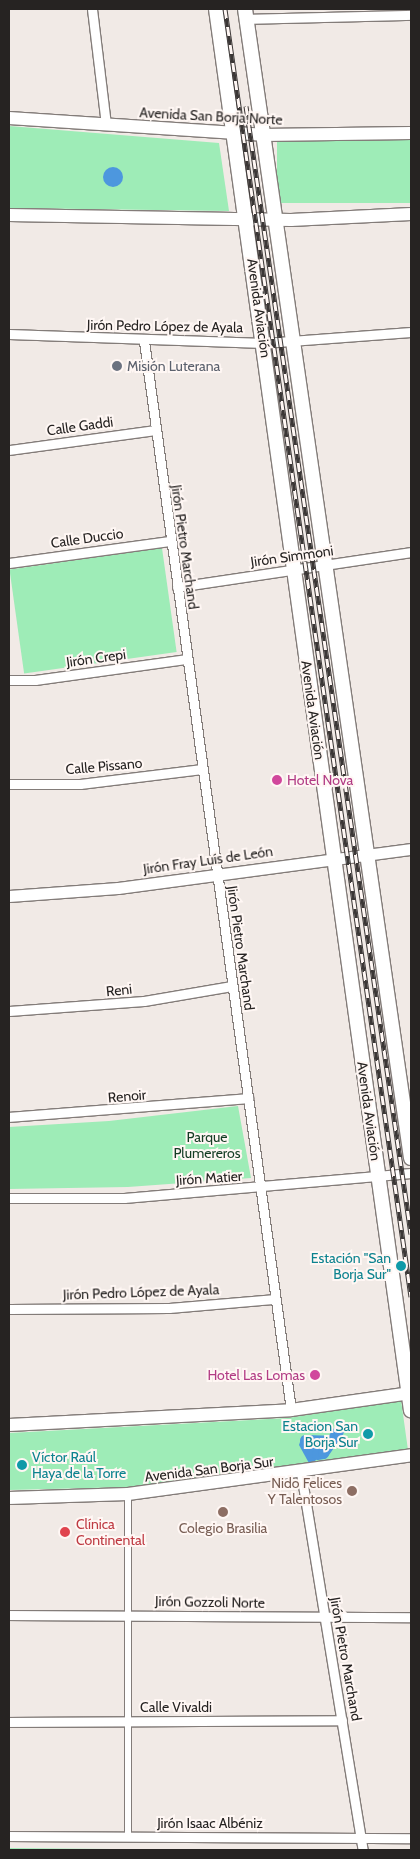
<!DOCTYPE html>
<meta charset="utf-8">
<style>
body{margin:0}
#map{position:relative;width:420px;height:1859px;overflow:hidden;background:#f1eae6;font-family:Cabin,sans-serif}
div>[style]{position:absolute}
.green>*{inset:0;background:#9eecb7;transform-origin:0 0}
.water>*{inset:0;background:#4d97de}
.round{border-radius:50%}
.canal>*{height:11px;margin:-5.5px;padding:0 5.5px;transform-origin:5.5px;border-radius:5.5px;background:#4d97de}
.roads{filter:drop-shadow(1px 0 #837c79) drop-shadow(-1px 0 #837c79) drop-shadow(0 1px #837c79) drop-shadow(0 -1px #837c79)}
.pedestrian>*{height:6px;margin:-3px;padding:0 3px;transform-origin:3px;border-radius:3px;background:#fff}
.minor>*{height:9px;margin:-4.5px;padding:0 4.5px;transform-origin:4.5px;border-radius:4.5px;background:#fff}
.tertiary>*{height:11px;margin:-5.5px;padding:0 5.5px;transform-origin:5.5px;border-radius:5.5px;background:#fff}
.secondary>*{height:12px;margin:-6px;padding:0 6px;transform-origin:6px;border-radius:6px;background:#fff}
.primary>*{height:14px;margin:-7px;padding:0 7px;transform-origin:7px;border-radius:7px;background:#fff}
.rail>*{height:5px;margin-top:-2.5px;transform-origin:0;background:repeating-linear-gradient(90deg,#fff7f4 0 9px,#3b3736 0 18px);box-sizing:border-box;border-block:1px solid #3b3736}
.dots>*{width:14px;height:14px;translate:-50% -50%;box-sizing:border-box;border:2px solid #fff7f4;border-radius:50%}
span{translate:-50% -50%;white-space:nowrap;text-align:center;line-height:1.15;-webkit-text-stroke:4px #fff7f4;paint-order:stroke}
.street-label{font-size:14px;color:#262322}
.worship-label{font-size:14px;color:#5b616d}
.left{translate:0 -50%;text-align:left}
.hotel-label{font-size:14px;color:#b23c85}
.right{translate:-100% -50%;text-align:right}
.park-label{font-size:14px;color:#143d24}
.culture-label{font-size:14px;color:#0d838f}
.education-label{font-size:14px;color:#785e54}
.health-label{font-size:14px;color:#be3a42}
.frame{position:absolute;inset:0;border:10px solid #262322;pointer-events:none}
</style>
<div id="map">
<div class="green">
<div style="clip-path:polygon(9px 126px,219px 143px,229px 211px,9px 208px)"></div>
<div style="left:411px;top:138px;width:65px;height:134px;rotate:90deg"></div>
<div style="left:162px;top:548px;width:105px;height:154px;rotate:82deg"></div>
<div style="clip-path:polygon(238px 1106px,251px 1178px,128px 1187px,9px 1189px,9px 1127px,109px 1121px)"></div>
<div style="clip-path:polygon(401px 1400px,408px 1450px,304px 1468px,130px 1487px,9px 1490px,9px 1433px,288px 1418px)"></div>
<div style="clip-path:polygon(9px 1848px,215px 1850px,9px 1850px)"></div>
</div>
<div class="water">
<div class="round" style="left:103px;top:167px;width:20px;height:20px"></div>
<div style="clip-path:polygon(302px 1436px,317px 1447px,316px 1460px,310px 1465px,299px 1445px)"></div>
</div>
<div class="canal">
<div style="left:305px;top:1440px;width:23px;rotate:2deg"></div>
<div style="left:317px;top:1454px;width:6px;rotate:-9deg"></div>
<div style="left:323px;top:1453px;width:27px;rotate:-56deg"></div>
</div>
<div class="roads">
<div class="pedestrian">
<div style="left:128px;top:1494px;width:342px;rotate:90deg"></div>
</div>
<div class="minor">
<div style="left:92px;top:9px;width:116px;rotate:83.1deg"></div>
<div style="left:246px;top:19px;width:165px;rotate:-1.4deg"></div>
<div style="left:9px;top:334px;width:255px;rotate:2deg"></div>
<div style="left:264px;top:343px;width:147px;rotate:-4.3deg"></div>
<div style="left:144px;top:341px;width:1079px;rotate:82.17deg"></div>
<div style="left:9px;top:450px;width:147px;rotate:-7.8deg"></div>
<div style="left:9px;top:563px;width:162px;rotate:-7.8deg"></div>
<div style="left:177px;top:587px;width:237px;rotate:-8.5deg"></div>
<div style="left:9px;top:680px;width:26px"></div>
<div style="left:35px;top:680px;width:152px;rotate:-7.9deg"></div>
<div style="left:9px;top:784px;width:71px"></div>
<div style="left:80px;top:784px;width:123px;rotate:-7deg"></div>
<div style="left:9px;top:1011px;width:135px;rotate:-4.2deg"></div>
<div style="left:144px;top:1001px;width:89px;rotate:-9.7deg"></div>
<div style="left:9px;top:1117px;width:240px;rotate:-4.5deg"></div>
<div style="left:9px;top:1198px;width:115px"></div>
<div style="left:124px;top:1198px;width:288px;rotate:-5deg"></div>
<div style="left:9px;top:1309px;width:160px;rotate:-0.4deg"></div>
<div style="left:169px;top:1308px;width:104px;rotate:-4.9deg"></div>
<div style="left:301px;top:1473px;width:382px;rotate:80.7deg"></div>
<div style="left:9px;top:1615px;width:402px;rotate:0.3deg"></div>
<div style="left:9px;top:1722px;width:333px;rotate:-0.3deg"></div>
<div style="left:9px;top:1836px;width:402px;rotate:0.3deg"></div>
</div>
<div class="tertiary">
<div style="left:9px;top:896px;width:109px;rotate:-4.2deg"></div>
<div style="left:118px;top:888px;width:296px;rotate:-7.6deg"></div>
</div>
<div class="secondary">
<div style="left:9px;top:118px;width:254px;rotate:3.8deg"></div>
<div style="left:262px;top:135px;width:149px;rotate:-0.8deg"></div>
<div style="left:9px;top:215px;width:282px;rotate:1deg"></div>
<div style="left:291px;top:220px;width:120px;rotate:-2.9deg"></div>
<div style="left:9px;top:1425px;width:282px;rotate:-3deg"></div>
<div style="left:291px;top:1410px;width:121px;rotate:-8.1deg"></div>
<div style="left:9px;top:1498px;width:119px;rotate:-1.9deg"></div>
<div style="left:128px;top:1494px;width:286px;rotate:-7.8deg"></div>
</div>
<div class="primary">
<div style="left:216px;top:9px;width:1415px;rotate:82.08deg"></div>
<div style="left:245px;top:9px;width:1161px;rotate:81.78deg"></div>
</div>
</div>
<div class="rail">
<div style="left:225px;top:9px;width:1301px;rotate:81.78deg"></div>
<div style="left:246px;top:106px;width:1140px;rotate:81.68deg"></div>
</div>
<div class="dots">
<div style="left:117px;top:366px;background:#6b7280"></div>
<div style="left:277px;top:780px;background:#d1479c"></div>
<div style="left:401px;top:1266px;background:#0f9aa8"></div>
<div style="left:315px;top:1375px;background:#d1479c"></div>
<div style="left:368px;top:1434px;background:#0f9aa8"></div>
<div style="left:22px;top:1465px;background:#0f9aa8"></div>
<div style="left:352px;top:1491px;background:#8d6e63"></div>
<div style="left:223px;top:1512px;background:#8d6e63"></div>
<div style="left:65px;top:1532px;background:#e0444e"></div>
</div>
<div class="street-label">
<span style="left:211px;top:116px;rotate:3deg">Avenida San Borja Norte</span>
<span style="left:259px;top:308px;rotate:82deg">Avenida Aviación</span>
<span style="left:165px;top:326px;rotate:1deg">Jirón Pedro López de Ayala</span>
<span style="left:80px;top:426px;rotate:-8deg">Calle Gaddi</span>
<span style="left:87px;top:538px;rotate:-8deg">Calle Duccio</span>
<span style="left:185px;top:547px;rotate:82deg">Jirón Pietro Marchand</span>
<span style="left:292px;top:556px;rotate:-8deg">Jirón Simmoni</span>
<span style="left:96px;top:658px;rotate:-8deg">Jirón Crepi</span>
<span style="left:313px;top:710px;rotate:82deg">Avenida Aviación</span>
<span style="left:104px;top:766px;rotate:-5deg">Calle Pissano</span>
<span style="left:208px;top:860px;rotate:-8deg">Jirón Fray Luís de León</span>
<span style="left:241px;top:948px;rotate:82deg">Jirón Pietro Marchand</span>
<span style="left:119px;top:990px;rotate:-6deg">Reni</span>
<span style="left:127px;top:1096px;rotate:-5deg">Renoir</span>
<span style="left:369px;top:1111px;rotate:82deg">Avenida Aviación</span>
<span style="left:209px;top:1178px;rotate:-4deg">Jirón Matier</span>
<span style="left:141px;top:1292px;rotate:-2deg">Jirón Pedro López de Ayala</span>
<span style="left:209px;top:1469px;rotate:-7deg">Avenida San Borja Sur</span>
<span style="left:210px;top:1602px;rotate:1deg">Jirón Gozzoli Norte</span>
<span style="left:346px;top:1659px;rotate:80deg">Jirón Pietro Marchand</span>
<span style="left:176px;top:1707px">Calle Vivaldi</span>
<span style="left:210px;top:1823px">Jirón Isaac Albéniz</span>
</div>
<div class="worship-label">
<span class="left" style="left:127px;top:366px">Misión Luterana</span>
</div>
<div class="hotel-label">
<span class="left" style="left:287px;top:780px">Hotel Nova</span>
<span class="right" style="left:305px;top:1375px">Hotel Las Lomas</span>
</div>
<div class="park-label">
<span style="left:207px;top:1145px">Parque<br>Plumereros</span>
</div>
<div class="culture-label">
<span class="right" style="left:391px;top:1266px">Estación "San<br>Borja Sur"</span>
<span class="right" style="left:358px;top:1434px">Estacion San<br>Borja Sur</span>
<span class="left" style="left:32px;top:1465px">Víctor Raúl<br>Haya de la Torre</span>
</div>
<div class="education-label">
<span class="right" style="left:342px;top:1491px">Nido Felices<br>Y Talentosos</span>
<span style="left:223px;top:1528px">Colegio Brasilia</span>
</div>
<div class="health-label">
<span class="left" style="left:76px;top:1532px">Clínica<br>Continental</span>
</div>
<div class="frame"></div>
</div>
